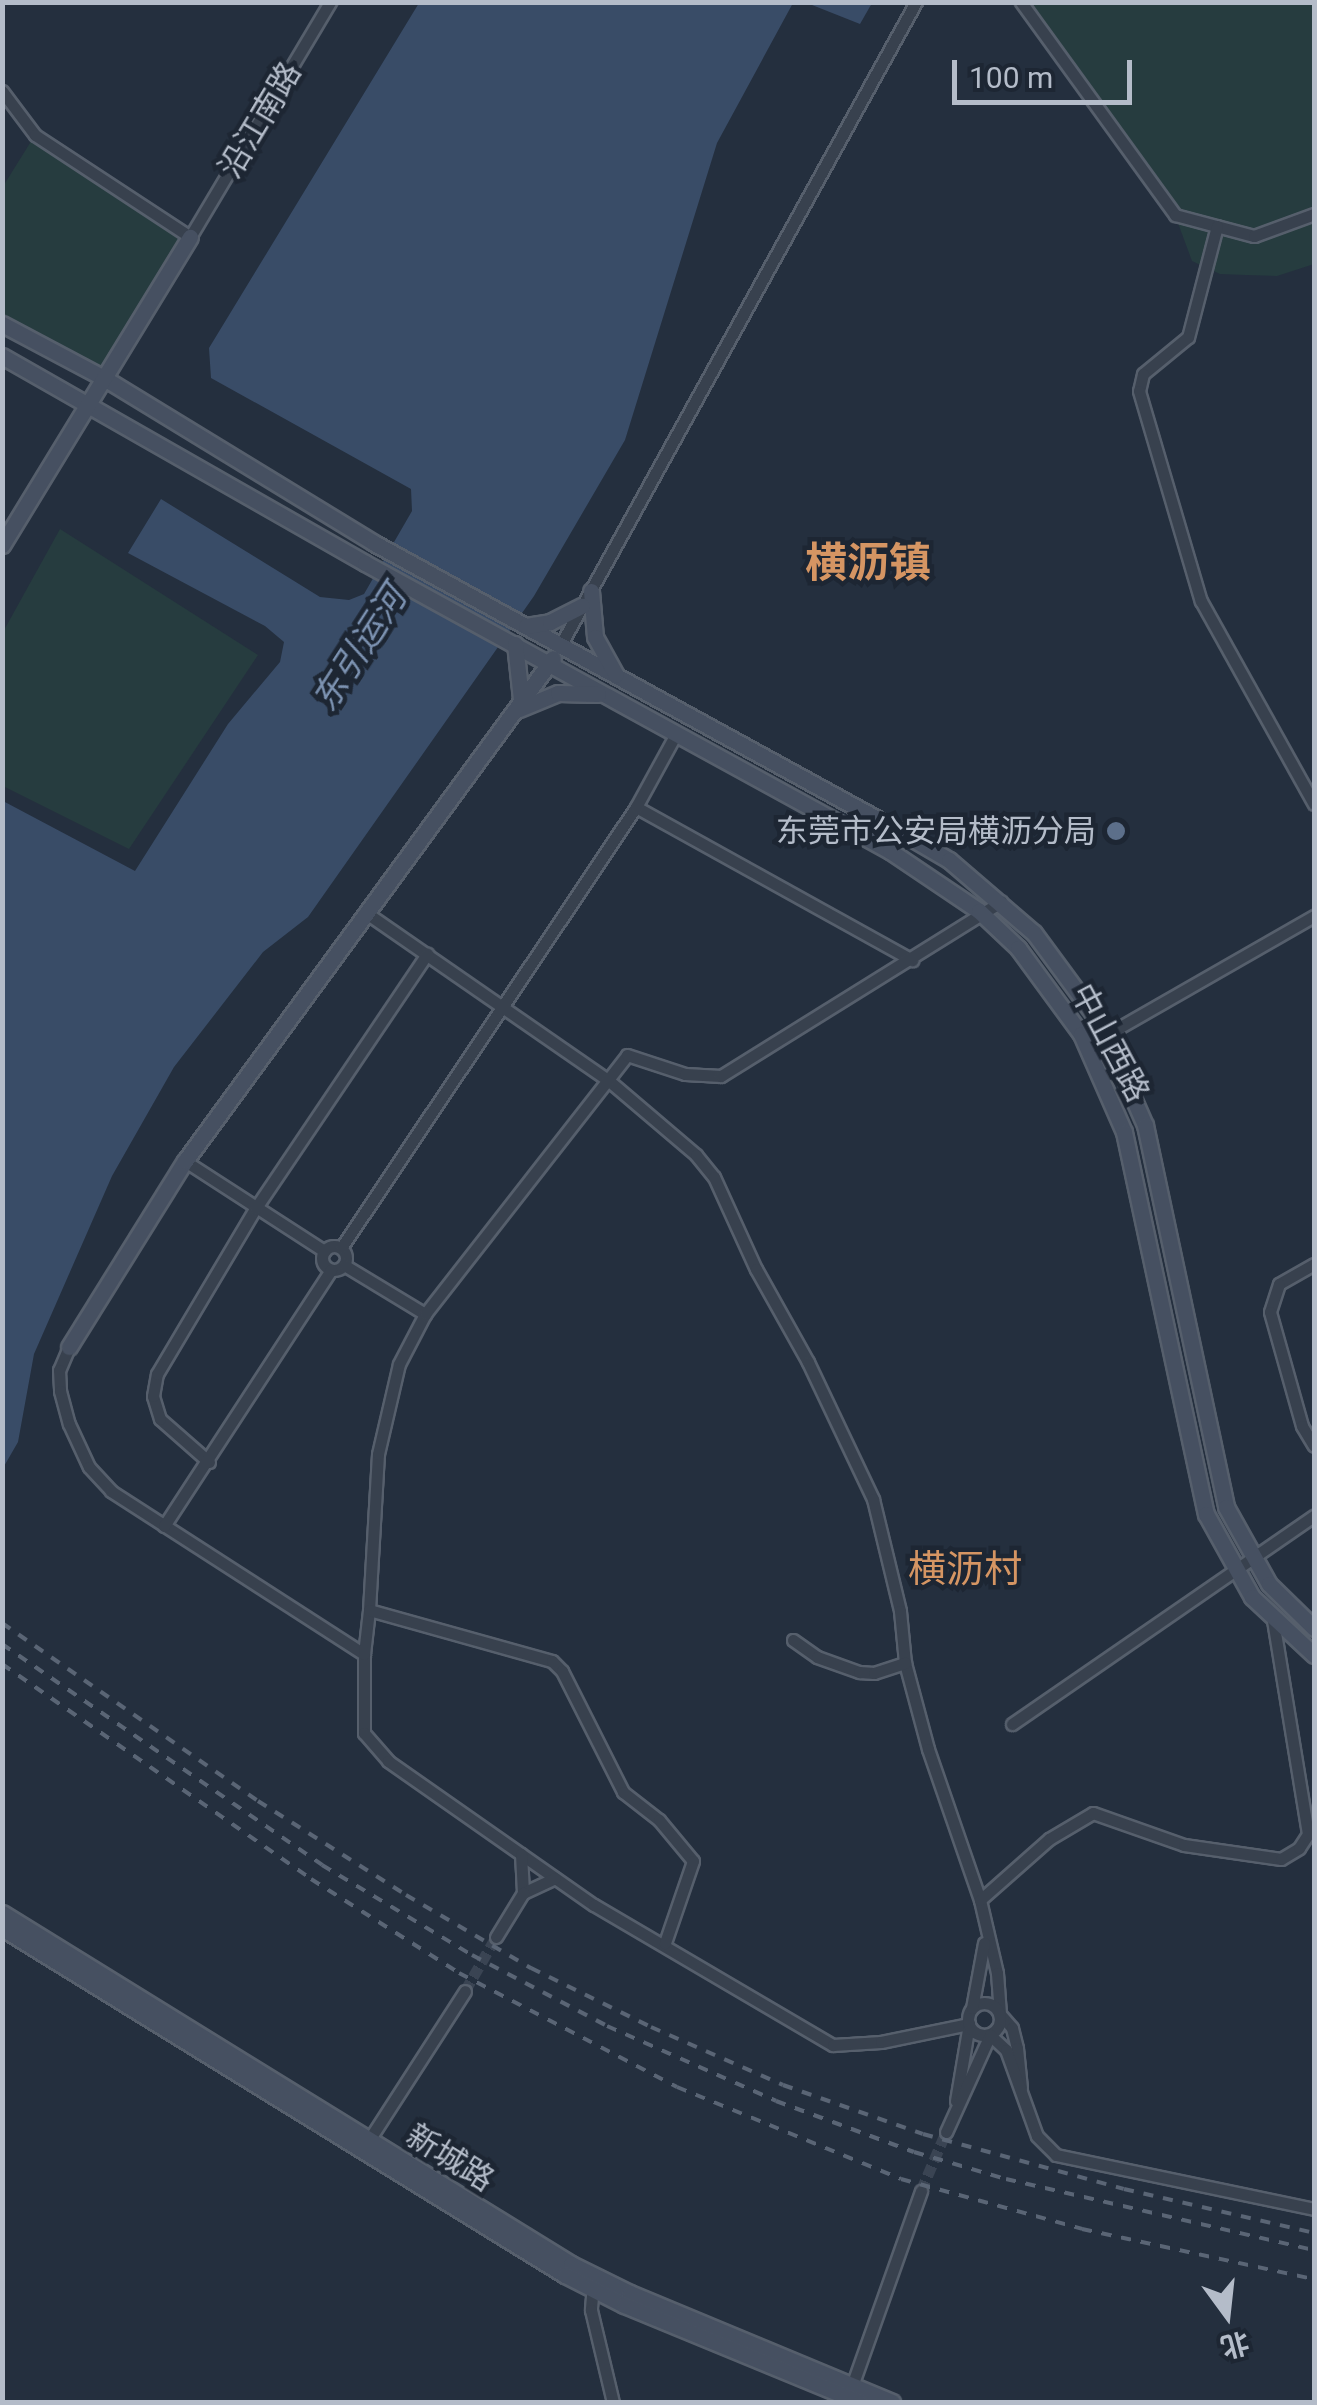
<!DOCTYPE html>
<meta charset="utf-8">
<style>
body{margin:0}
#map{position:relative;width:1317px;height:2405px;overflow:hidden;background:#242f3e;font-family:Roboto,"Noto Sans SC",sans-serif}
div>[style]{position:absolute}
.green>*{inset:0;background:#263c3f}
.water>*{inset:0;background:#394c67}
.street-tunnel>*{height:11px;margin-top:-5.5px;transform-origin:0;background:repeating-linear-gradient(90deg,#3a4453 0 11px,transparent 0 16.5px)}
.roads{filter:drop-shadow(2px 0 #565f6c) drop-shadow(-2px 0 #565f6c) drop-shadow(0 2px #565f6c) drop-shadow(0 -2px #565f6c)}
.street>*{height:11px;margin:-5.5px;padding:0 5.5px;transform-origin:5.5px;border-radius:5.5px;background:#38414e}
.street>.ring{margin:-5.5px;padding:0;box-sizing:content-box;background:none;border:11px solid #38414e;border-radius:50%}
.secondary>*{height:15px;margin:-7.5px;padding:0 7.5px;transform-origin:7.5px;border-radius:7.5px;background:#465061}
.rail>*{height:4px;margin-top:-2px;transform-origin:0;background:repeating-linear-gradient(90deg,#5a6575 0 10px,transparent 0 20px)}
.dots>*{width:28px;height:28px;translate:-50% -50%;box-sizing:border-box;border:5px solid #1d2633;border-radius:50%}
span{translate:-50% -50%;white-space:nowrap;text-align:center;line-height:1.15;-webkit-text-stroke:9px #1d2633;paint-order:stroke}
.street-label{font-size:32px;color:#b4bcc9}
.poi-label{font-size:32px;color:#b4bcc9}
.right{translate:-100% -50%;text-align:right}
.water-label{font-size:35px;color:#7c92b1;font-style:italic}
.quarter-label{font-size:38px;color:#d59563}
.district-label{font-size:42px;color:#d59563;font-weight:700}
.frame{position:absolute;inset:0;border:5px solid #b4bcc9;pointer-events:none}
.north{position:absolute;left:1177px;top:2265px;width:100px;height:100px;-webkit-text-stroke:8px #1d2633;paint-order:stroke;rotate:165deg;font-size:28px;font-weight:700;line-height:40px;text-align:center;color:#b4bcc9}
.north::after{content:'';display:block;margin:auto;width:35px;height:45px;background:#b4bcc9;clip-path:polygon(50% 0,100% 100%,50% 72%,0 100%)}
.scale{position:absolute;left:952px;top:60px;width:180px;height:45px;box-sizing:border-box;border:5px solid #b4bcc9;border-top:0;padding-left:12px;font-size:30px;line-height:35px;white-space:nowrap;color:#b4bcc9;-webkit-text-stroke:8px #1d2633;paint-order:stroke}
</style>
<div id="map">
<div class="green">
<div style="clip-path:polygon(1023px 3px,1314px 3px,1314px 264px,1277px 276px,1246px 275px,1220px 274px,1192px 261px,1175px 215px)"></div>
<div style="clip-path:polygon(35px 135px,190px 237px,104px 378px,3px 324px,2px 188px)"></div>
<div style="clip-path:polygon(60px 529px,258px 655px,129px 849px,3px 786px,3px 632px)"></div>
</div>
<div class="water">
<div style="clip-path:polygon(419px 3px,793px 3px,717px 143px,625px 440px,534px 596px,308px 917px,263px 952px,174px 1067px,112px 1176px,34px 1354px,18px 1442px,3px 1468px,3px 801px,135px 871px,228px 724px,280px 662px,284px 642px,265px 626px,128px 553px,161px 499px,320px 597px,349px 600px,364px 594px,412px 511px,411px 489px,211px 378px,209px 348px)"></div>
<div style="clip-path:polygon(807px 3px,872px 3px,860px 24px)"></div>
</div>
<div class="street-tunnel">
<div style="left:465px;top:1991px;width:62px;rotate:-60.1deg"></div>
<div style="left:921px;top:2191px;width:64px;rotate:-67deg"></div>
</div>
<div class="roads">
<div class="street">
<div style="left:1021px;top:2px;width:263px;rotate:54.1deg"></div>
<div style="left:1175px;top:215px;width:82px;rotate:14.9deg"></div>
<div style="left:1254px;top:236px;width:64px;rotate:-20.1deg"></div>
<div style="left:2px;top:91px;width:55px;rotate:53.1deg"></div>
<div style="left:35px;top:135px;width:186px;rotate:33.3deg"></div>
<div style="left:190px;top:237px;width:274px;rotate:-59.2deg"></div>
<div style="left:1217px;top:226px;width:115px;rotate:104.6deg"></div>
<div style="left:1188px;top:337px;width:58px;rotate:140.6deg"></div>
<div style="left:1143px;top:374px;width:17px;rotate:103deg"></div>
<div style="left:1139px;top:391px;width:219px;rotate:73.6deg"></div>
<div style="left:1201px;top:601px;width:232px;rotate:60.9deg"></div>
<div style="left:560px;top:646px;width:736px;rotate:-61.07deg"></div>
<div style="left:636px;top:807px;width:316px;rotate:29deg"></div>
<div style="left:365px;top:912px;width:295px;rotate:34.7deg"></div>
<div style="left:608px;top:1080px;width:116px;rotate:40.4deg"></div>
<div style="left:696px;top:1155px;width:28px;rotate:51deg"></div>
<div style="left:714px;top:1177px;width:101px;rotate:65.5deg"></div>
<div style="left:756px;top:1269px;width:107px;rotate:60.8deg"></div>
<div style="left:808px;top:1362px;width:152px;rotate:64.6deg"></div>
<div style="left:873px;top:1499px;width:115px;rotate:76.4deg"></div>
<div style="left:900px;top:1611px;width:52px;rotate:84.5deg"></div>
<div style="left:905px;top:1663px;width:89px;rotate:75deg"></div>
<div style="left:928px;top:1749px;width:160px;rotate:71deg"></div>
<div style="left:980px;top:1900px;width:75px;rotate:76.9deg"></div>
<div style="left:997px;top:1973px;width:41px;rotate:85.8deg"></div>
<div style="left:1000px;top:2014px;width:18px;rotate:49deg"></div>
<div style="left:1012px;top:2028px;width:21px;rotate:76deg"></div>
<div style="left:1017px;top:2048px;width:40px;rotate:84.3deg"></div>
<div style="left:1087px;top:1046px;width:262px;rotate:-29.8deg"></div>
<div style="left:185px;top:1161px;width:166px;rotate:32.9deg"></div>
<div class="ring" style="left:322px;top:1246px;width:13px;height:13px"></div>
<div style="left:341px;top:1248px;width:531px;rotate:-56.22deg"></div>
<div style="left:636px;top:807px;width:83px;rotate:-61.3deg"></div>
<div style="left:1314px;top:1264px;width:40px;rotate:150.3deg"></div>
<div style="left:1279px;top:1284px;width:29px;rotate:108deg"></div>
<div style="left:1270px;top:1312px;width:118px;rotate:74.3deg"></div>
<div style="left:1302px;top:1426px;width:23px;rotate:59deg"></div>
<div style="left:344px;top:1265px;width:95px;rotate:31.2deg"></div>
<div style="left:69px;top:1347px;width:25px;rotate:113deg"></div>
<div style="left:59px;top:1370px;width:21px;rotate:87deg"></div>
<div style="left:60px;top:1391px;width:34px;rotate:75deg"></div>
<div style="left:69px;top:1424px;width:47px;rotate:65.1deg"></div>
<div style="left:89px;top:1467px;width:33px;rotate:47deg"></div>
<div style="left:111px;top:1491px;width:301px;rotate:32.8deg"></div>
<div style="left:364px;top:1654px;width:79px;rotate:90deg"></div>
<div style="left:364px;top:1733px;width:37px;rotate:49deg"></div>
<div style="left:388px;top:1761px;width:251px;rotate:35deg"></div>
<div style="left:594px;top:1905px;width:277px;rotate:30.4deg"></div>
<div style="left:833px;top:2045px;width:48px;rotate:-3.6deg"></div>
<div style="left:881px;top:2042px;width:90px;rotate:-11.6deg"></div>
<div style="left:969px;top:2024px;width:78px;rotate:99.6deg"></div>
<div style="left:209px;top:1462px;width:65px;rotate:-138.7deg"></div>
<div style="left:160px;top:1419px;width:24px;rotate:-107deg"></div>
<div style="left:153px;top:1396px;width:22px;rotate:-80deg"></div>
<div style="left:157px;top:1374px;width:192px;rotate:-59.3deg"></div>
<div style="left:255px;top:1209px;width:308px;rotate:-56deg"></div>
<div style="left:164px;top:1526px;width:306px;rotate:-56.9deg"></div>
<div style="left:369px;top:1610px;width:156px;rotate:-86.7deg"></div>
<div style="left:378px;top:1454px;width:92px;rotate:-76.9deg"></div>
<div style="left:399px;top:1364px;width:56px;rotate:-62.5deg"></div>
<div style="left:425px;top:1314px;width:328px;rotate:-52deg"></div>
<div style="left:627px;top:1055px;width:61px;rotate:18.1deg"></div>
<div style="left:685px;top:1074px;width:36px;rotate:3deg"></div>
<div style="left:721px;top:1076px;width:330px;rotate:-31.9deg"></div>
<div style="left:793px;top:1640px;width:29px;rotate:35deg"></div>
<div style="left:817px;top:1657px;width:45px;rotate:19.7deg"></div>
<div style="left:859px;top:1672px;width:15px;rotate:4deg"></div>
<div style="left:874px;top:1673px;width:33px;rotate:-18deg"></div>
<div style="left:364px;top:1654px;width:44px;rotate:-83.5deg"></div>
<div style="left:369px;top:1610px;width:190px;rotate:15.6deg"></div>
<div style="left:552px;top:1661px;width:14px;rotate:45deg"></div>
<div style="left:562px;top:1671px;width:136px;rotate:63.2deg"></div>
<div style="left:623px;top:1792px;width:46px;rotate:37.9deg"></div>
<div style="left:659px;top:1820px;width:53px;rotate:50.3deg"></div>
<div style="left:693px;top:1861px;width:87px;rotate:108.9deg"></div>
<div style="left:1012px;top:1724px;width:367px;rotate:-34.6deg"></div>
<div style="left:521px;top:1854px;width:39px;rotate:87deg"></div>
<div style="left:523px;top:1893px;width:35px;rotate:-25deg"></div>
<div style="left:980px;top:1900px;width:92px;rotate:-41.5deg"></div>
<div style="left:1049px;top:1839px;width:51px;rotate:-30.6deg"></div>
<div style="left:1093px;top:1813px;width:96px;rotate:19.4deg"></div>
<div style="left:1184px;top:1845px;width:98px;rotate:8.2deg"></div>
<div style="left:1281px;top:1859px;width:21px;rotate:-31deg"></div>
<div style="left:1299px;top:1848px;width:17px;rotate:-57deg"></div>
<div style="left:1308px;top:1834px;width:216px;rotate:-99.3deg"></div>
<div style="left:496px;top:1937px;width:52px;rotate:-58.5deg"></div>
<div class="ring" style="left:968px;top:2003px;width:21px;height:21px"></div>
<div style="left:972px;top:2008px;width:66px;rotate:-79.5deg"></div>
<div style="left:946px;top:2132px;width:107px;rotate:-65.6deg"></div>
<div style="left:990px;top:2035px;width:22px;rotate:43deg"></div>
<div style="left:1006px;top:2050px;width:91px;rotate:70.2deg"></div>
<div style="left:1037px;top:2136px;width:27px;rotate:45deg"></div>
<div style="left:1056px;top:2155px;width:264px;rotate:11.8deg"></div>
<div style="left:369px;top:2140px;width:177px;rotate:-57.2deg"></div>
<div style="left:593px;top:2285px;width:25px;rotate:95deg"></div>
<div style="left:591px;top:2310px;width:95px;rotate:76.6deg"></div>
<div style="left:852px;top:2386px;width:207px;rotate:-70.5deg"></div>
</div>
<div class="secondary">
<div style="left:2px;top:324px;width:115px;rotate:27.9deg"></div>
<div style="left:104px;top:378px;width:316px;rotate:31.4deg"></div>
<div style="left:374px;top:543px;width:601px;rotate:28.74deg"></div>
<div style="left:901px;top:832px;width:56px;rotate:30.3deg"></div>
<div style="left:949px;top:860px;width:112px;rotate:40.7deg"></div>
<div style="left:1034px;top:933px;width:112px;rotate:53.7deg"></div>
<div style="left:1100px;top:1023px;width:111px;rotate:66.2deg"></div>
<div style="left:1145px;top:1125px;width:390px;rotate:78deg"></div>
<div style="left:1226px;top:1507px;width:88px;rotate:60.8deg"></div>
<div style="left:1269px;top:1584px;width:63px;rotate:44.4deg"></div>
<div style="left:2px;top:356px;width:418px;rotate:29.7deg"></div>
<div style="left:365px;top:563px;width:599px;rotate:28.75deg"></div>
<div style="left:890px;top:851px;width:107px;rotate:34deg"></div>
<div style="left:979px;top:911px;width:54px;rotate:43.5deg"></div>
<div style="left:1018px;top:948px;width:107px;rotate:53.8deg"></div>
<div style="left:1081px;top:1034px;width:107px;rotate:66.3deg"></div>
<div style="left:1124px;top:1132px;width:391px;rotate:77.9deg"></div>
<div style="left:1206px;top:1514px;width:95px;rotate:61deg"></div>
<div style="left:1252px;top:1597px;width:85px;rotate:43.1deg"></div>
<div style="left:2px;top:545px;width:361px;rotate:-58.6deg"></div>
<div style="left:591px;top:591px;width:46px;rotate:85deg"></div>
<div style="left:595px;top:637px;width:43px;rotate:61.1deg"></div>
<div style="left:526px;top:626px;width:24px;rotate:-9deg"></div>
<div style="left:550px;top:622px;width:36px;rotate:-27deg"></div>
<div style="left:515px;top:644px;width:55px;rotate:83.8deg"></div>
<div style="left:519px;top:709px;width:42px;rotate:-22.3deg"></div>
<div style="left:558px;top:693px;width:40px;rotate:1.4deg"></div>
<div style="left:69px;top:1347px;width:219px;rotate:-58.1deg"></div>
<div style="left:185px;top:1161px;width:623px;rotate:-53.81deg"></div>
<div style="left:2px;top:1913px;width:669px;rotate:31.67deg"></div>
<div style="left:571px;top:2264px;width:66px;rotate:26.2deg"></div>
<div style="left:630px;top:2293px;width:284px;rotate:22.6deg"></div>
<div style="left:2px;top:1928px;width:661px;rotate:31.65deg"></div>
<div style="left:565px;top:2275px;width:66px;rotate:27deg"></div>
<div style="left:624px;top:2305px;width:254px;rotate:22.4deg"></div>
</div>
</div>
<div class="rail">
<div style="left:2px;top:1623px;width:312px;rotate:34.8deg"></div>
<div style="left:258px;top:1801px;width:175px;rotate:32.4deg"></div>
<div style="left:406px;top:1895px;width:145px;rotate:30.3deg"></div>
<div style="left:531px;top:1968px;width:134px;rotate:26.2deg"></div>
<div style="left:651px;top:2027px;width:144px;rotate:23.7deg"></div>
<div style="left:783px;top:2085px;width:148px;rotate:19.3deg"></div>
<div style="left:923px;top:2134px;width:208px;rotate:15.3deg"></div>
<div style="left:1124px;top:2189px;width:195px;rotate:13deg"></div>
<div style="left:2px;top:1644px;width:389px;rotate:34.6deg"></div>
<div style="left:322px;top:1865px;width:175px;rotate:31deg"></div>
<div style="left:472px;top:1955px;width:153px;rotate:27.7deg"></div>
<div style="left:607px;top:2026px;width:185px;rotate:23.9deg"></div>
<div style="left:776px;top:2101px;width:147px;rotate:20.3deg"></div>
<div style="left:914px;top:2152px;width:96px;rotate:16.4deg"></div>
<div style="left:1006px;top:2179px;width:316px;rotate:13deg"></div>
<div style="left:2px;top:1664px;width:376px;rotate:34.8deg"></div>
<div style="left:311px;top:1879px;width:175px;rotate:32.4deg"></div>
<div style="left:459px;top:1973px;width:246px;rotate:27.6deg"></div>
<div style="left:677px;top:2087px;width:242px;rotate:22.3deg"></div>
<div style="left:901px;top:2179px;width:188px;rotate:15.4deg"></div>
<div style="left:1082px;top:2229px;width:237px;rotate:12.2deg"></div>
</div>
<div class="dots">
<div style="left:1116px;top:831px;background:#5c6f8a"></div>
</div>
<div class="street-label">
<span style="left:260px;top:120px;rotate:-59deg">沿江南路</span>
<span style="left:1110px;top:1043px;rotate:62deg">中山西路</span>
<span style="left:450px;top:2158px;rotate:32deg">新城路</span>
</div>
<div class="poi-label">
<span class="right" style="left:1096px;top:831px">东莞市公安局横沥分局</span>
</div>
<div class="water-label">
<span style="left:360px;top:649px;rotate:-57deg">东引运河</span>
</div>
<div class="quarter-label">
<span style="left:965px;top:1570px">横沥村</span>
</div>
<div class="district-label">
<span style="left:868px;top:563px">横沥镇</span>
</div>
<div class="frame"></div>
<div class="north">北</div>
<div class="scale">100 m</div>
</div>
